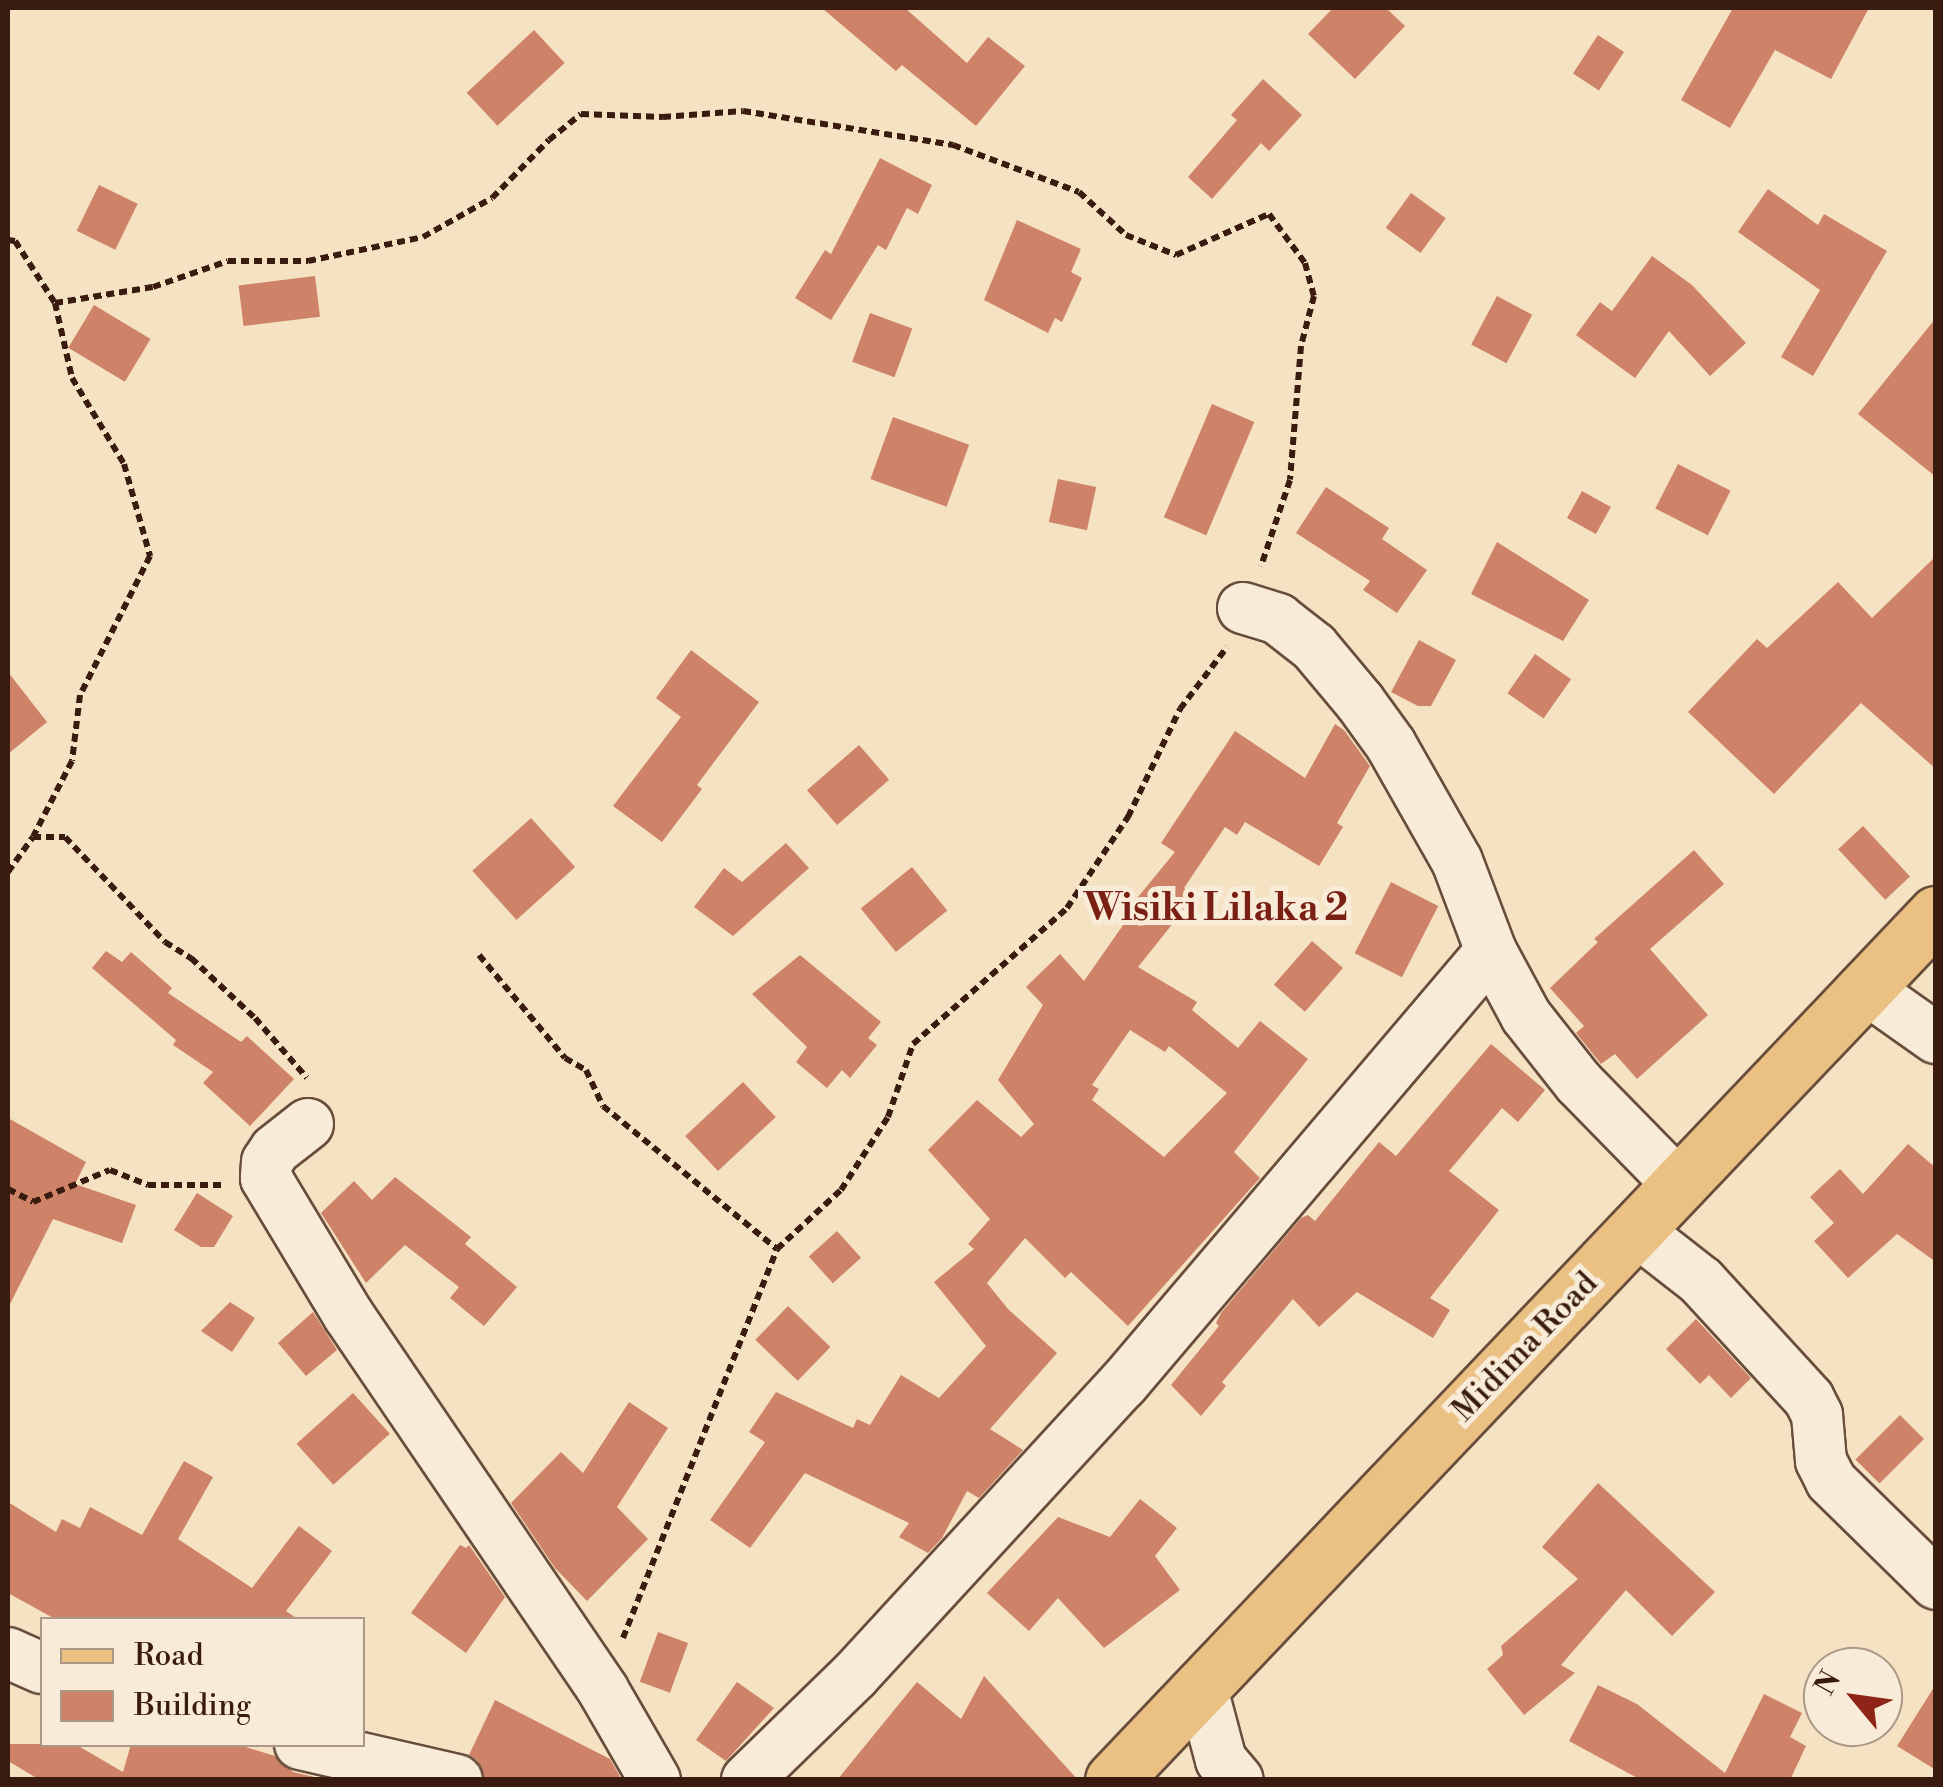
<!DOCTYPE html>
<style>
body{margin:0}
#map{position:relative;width:1943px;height:1787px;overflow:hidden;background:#f5e2c3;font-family:"Libre Bodoni",serif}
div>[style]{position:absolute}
.building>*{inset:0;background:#ce8368;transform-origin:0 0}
.path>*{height:6px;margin-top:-3px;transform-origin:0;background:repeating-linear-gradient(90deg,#3a1b0f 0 8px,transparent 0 13px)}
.roads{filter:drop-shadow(2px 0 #694d3c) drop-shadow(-2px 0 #694d3c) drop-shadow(0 2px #694d3c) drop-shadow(0 -2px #694d3c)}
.street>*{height:50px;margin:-25px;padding:0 25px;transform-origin:25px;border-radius:25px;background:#f8ecd8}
.primary>*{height:55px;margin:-27.5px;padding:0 27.5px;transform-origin:27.5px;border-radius:27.5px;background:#eac182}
span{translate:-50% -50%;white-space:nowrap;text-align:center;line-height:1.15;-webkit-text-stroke:10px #f8ecd8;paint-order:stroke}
.street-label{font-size:32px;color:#3a1b0f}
.quarter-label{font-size:38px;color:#7a1f14;font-weight:700}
.frame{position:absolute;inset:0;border:10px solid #3a1b0f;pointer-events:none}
.legend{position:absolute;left:40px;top:1617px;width:325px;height:130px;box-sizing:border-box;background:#f8ecd8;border:2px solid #ac9888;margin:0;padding:12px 18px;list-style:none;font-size:30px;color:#3a1b0f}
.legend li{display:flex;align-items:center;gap:20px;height:50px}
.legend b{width:50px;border:2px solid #ac9888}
.north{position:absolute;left:1803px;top:1647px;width:100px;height:100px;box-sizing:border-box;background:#f8ecd8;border:2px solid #ac9888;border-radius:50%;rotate:299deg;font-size:28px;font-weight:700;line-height:40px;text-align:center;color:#3a1b0f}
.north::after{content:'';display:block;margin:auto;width:35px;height:45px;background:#8f2418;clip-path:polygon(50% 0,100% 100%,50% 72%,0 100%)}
</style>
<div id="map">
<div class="building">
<div style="clip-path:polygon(822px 8px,905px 8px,967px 63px,988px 37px,1025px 66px,976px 126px,902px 65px,896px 71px)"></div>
<div style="clip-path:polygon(1333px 8px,1386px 8px,1405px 26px,1355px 79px,1308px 34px)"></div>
<div style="clip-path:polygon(1733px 8px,1869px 8px,1831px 79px,1775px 50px,1730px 128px,1681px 100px)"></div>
<div style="left:534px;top:30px;width:45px;height:92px;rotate:47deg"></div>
<div style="left:1598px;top:35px;width:31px;height:46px;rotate:33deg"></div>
<div style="clip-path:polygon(1263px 79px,1302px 115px,1269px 151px,1261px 143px,1212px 199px,1188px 177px,1237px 120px,1231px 115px)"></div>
<div style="clip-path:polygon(880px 158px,932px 185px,918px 214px,907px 208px,886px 250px,878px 245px,831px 320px,795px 298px,825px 250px,831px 254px)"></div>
<div style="left:99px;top:185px;width:43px;height:51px;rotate:26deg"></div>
<div style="clip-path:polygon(1768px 189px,1818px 225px,1824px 214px,1887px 251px,1813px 376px,1781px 357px,1820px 290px,1738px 232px)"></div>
<div style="left:1411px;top:193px;width:43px;height:43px;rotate:36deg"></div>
<div style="clip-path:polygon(1017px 220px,1081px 249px,1071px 272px,1082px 278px,1062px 322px,1055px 318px,1048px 333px,984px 300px)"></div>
<div style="clip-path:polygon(1652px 256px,1692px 285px,1746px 343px,1710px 376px,1669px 331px,1635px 378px,1576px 335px,1600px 302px,1612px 311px)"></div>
<div style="left:315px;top:276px;width:41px;height:77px;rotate:83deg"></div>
<div style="left:1497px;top:296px;width:40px;height:55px;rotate:28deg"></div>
<div style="left:94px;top:305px;width:66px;height:50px;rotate:31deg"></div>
<div style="left:870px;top:313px;width:45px;height:52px;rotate:20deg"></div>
<div style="clip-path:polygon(1936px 318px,1936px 477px,1858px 414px)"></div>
<div style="left:1212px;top:404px;width:46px;height:123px;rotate:23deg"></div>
<div style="left:893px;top:417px;width:81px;height:66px;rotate:20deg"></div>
<div style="left:1678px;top:464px;width:59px;height:50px;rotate:27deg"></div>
<div style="left:1058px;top:479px;width:39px;height:44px;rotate:12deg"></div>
<div style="clip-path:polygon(1326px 487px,1389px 528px,1382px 539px,1427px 570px,1397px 613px,1363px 590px,1370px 581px,1296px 533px)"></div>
<div style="left:1582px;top:491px;width:33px;height:31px;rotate:29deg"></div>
<div style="clip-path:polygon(1497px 542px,1589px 600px,1563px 641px,1471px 594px)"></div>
<div style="clip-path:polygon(1936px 556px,1936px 769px,1861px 703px,1774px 794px,1688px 712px,1757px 639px,1767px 648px,1838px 582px,1872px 618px)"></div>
<div style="clip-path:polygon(1419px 640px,1456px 660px,1431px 706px,1418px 706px,1391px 692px)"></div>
<div style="clip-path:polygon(691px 650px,759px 702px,697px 785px,702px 789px,662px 842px,613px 806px,681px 717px,656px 698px)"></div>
<div style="left:1535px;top:654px;width:44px;height:48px;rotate:35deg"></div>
<div style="clip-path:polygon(8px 672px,47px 722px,8px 754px)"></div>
<div style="clip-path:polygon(evenodd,1335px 724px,1344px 730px,1370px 766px,1337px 823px,1343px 827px,1319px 866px,1245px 822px,1237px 835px,1225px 827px,1184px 888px,1194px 897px,1138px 967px,1197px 1002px,1192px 1010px,1238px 1048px,1260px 1021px,1308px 1059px,1234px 1152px,1260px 1178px,1128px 1326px,1071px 1272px,1065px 1278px,1025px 1238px,987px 1283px,1008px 1309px,1057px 1353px,990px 1429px,1023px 1450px,979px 1498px,967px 1491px,942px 1538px,928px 1553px,899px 1537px,909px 1523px,805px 1473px,750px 1548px,710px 1520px,765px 1442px,749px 1432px,776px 1392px,853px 1428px,857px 1419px,870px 1425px,901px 1375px,939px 1398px,986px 1346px,934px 1282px,974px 1249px,968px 1244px,990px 1219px,928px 1150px,977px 1100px,1021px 1137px,1034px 1124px,998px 1080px,1043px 1005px,1026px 987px,1060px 954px,1084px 981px,1128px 918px,1124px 914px,1175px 852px,1161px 843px,1235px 731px,1305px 778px,1335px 724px,1130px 1030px,1165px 1052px,1169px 1046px,1227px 1093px,1164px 1157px,1092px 1100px,1099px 1089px,1092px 1085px,1130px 1030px)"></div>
<div style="left:859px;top:745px;width:46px;height:69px;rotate:49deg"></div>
<div style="left:531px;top:818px;width:66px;height:79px;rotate:48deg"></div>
<div style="left:1863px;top:826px;width:69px;height:34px;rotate:47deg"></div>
<div style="clip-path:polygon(786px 843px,809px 868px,733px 936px,694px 907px,724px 868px,742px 882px)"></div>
<div style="clip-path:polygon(1694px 850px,1724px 884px,1650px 949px,1708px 1015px,1637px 1079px,1615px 1054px,1601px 1064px,1576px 1033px,1584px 1026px,1550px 988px,1598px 942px,1594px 939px)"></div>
<div style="left:912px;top:867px;width:56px;height:66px;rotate:51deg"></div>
<div style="left:1391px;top:882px;width:53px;height:80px;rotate:27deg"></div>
<div style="left:1312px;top:941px;width:41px;height:58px;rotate:41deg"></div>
<div style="clip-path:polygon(106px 951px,122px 962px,131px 952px,172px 988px,168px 993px,241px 1042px,247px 1036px,294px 1079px,250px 1126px,203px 1083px,213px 1072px,173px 1045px,176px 1040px,92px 968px)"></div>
<div style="clip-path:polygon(800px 955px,881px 1022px,868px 1038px,877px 1045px,850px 1078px,842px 1070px,827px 1088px,796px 1062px,807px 1047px,752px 994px)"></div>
<div style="clip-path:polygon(1491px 1044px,1545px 1090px,1518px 1122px,1502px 1108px,1449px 1171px,1499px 1210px,1430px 1298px,1450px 1310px,1433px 1338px,1357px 1292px,1319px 1327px,1293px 1299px,1222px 1382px,1226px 1386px,1201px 1416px,1171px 1385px,1219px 1326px,1216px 1323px,1221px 1313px,1301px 1218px,1308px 1215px,1315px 1221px,1379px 1142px,1396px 1156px)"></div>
<div style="left:743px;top:1082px;width:48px;height:79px;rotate:47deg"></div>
<div style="clip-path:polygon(8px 1118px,86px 1162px,75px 1184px,136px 1205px,122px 1243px,53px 1219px,8px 1308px)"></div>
<div style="clip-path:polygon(1908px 1144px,1936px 1168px,1936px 1262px,1897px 1234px,1848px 1278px,1814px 1241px,1834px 1223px,1810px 1197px,1840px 1169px,1863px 1194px)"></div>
<div style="clip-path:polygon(395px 1177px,471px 1237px,465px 1244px,517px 1287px,484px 1326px,450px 1298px,459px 1287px,405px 1245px,366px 1283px,321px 1213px,354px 1181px,372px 1200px)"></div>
<div style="clip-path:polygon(197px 1193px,233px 1216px,214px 1247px,201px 1247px,174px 1230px)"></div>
<div style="left:837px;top:1231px;width:36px;height:38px;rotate:48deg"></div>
<div style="clip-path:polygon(230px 1302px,255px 1318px,232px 1352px,201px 1331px)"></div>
<div style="left:788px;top:1306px;width:59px;height:47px;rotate:44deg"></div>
<div style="clip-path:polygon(313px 1312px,337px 1350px,306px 1376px,278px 1343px)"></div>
<div style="clip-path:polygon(1696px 1319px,1751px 1378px,1731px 1398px,1709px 1375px,1700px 1384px,1666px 1349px)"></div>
<div style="left:353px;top:1393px;width:55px;height:76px;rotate:48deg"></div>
<div style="clip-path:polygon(629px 1402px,668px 1428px,617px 1507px,648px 1539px,587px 1601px,555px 1568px,511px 1503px,561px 1452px,583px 1473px)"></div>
<div style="left:1900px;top:1415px;width:34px;height:63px;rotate:45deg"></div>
<div style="clip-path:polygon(184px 1461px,213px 1477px,178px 1539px,252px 1588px,299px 1526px,332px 1551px,286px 1611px,299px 1620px,57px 1620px,8px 1593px,8px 1502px,56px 1532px,62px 1519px,80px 1528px,90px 1507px,142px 1535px)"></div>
<div style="clip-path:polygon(1598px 1483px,1715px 1592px,1672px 1636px,1626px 1590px,1561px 1665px,1575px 1673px,1524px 1715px,1487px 1669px,1503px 1655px,1501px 1646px,1578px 1579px,1542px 1547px)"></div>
<div style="clip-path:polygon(1140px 1499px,1177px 1528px,1155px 1556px,1180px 1590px,1104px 1648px,1058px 1598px,1029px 1631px,987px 1593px,1058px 1517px,1110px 1537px)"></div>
<div style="clip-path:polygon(460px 1545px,466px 1548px,469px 1545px,505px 1597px,466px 1653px,411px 1613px)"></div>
<div style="left:658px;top:1632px;width:32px;height:53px;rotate:20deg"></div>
<div style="clip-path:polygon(984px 1676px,1078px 1780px,837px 1780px,917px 1682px,961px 1719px)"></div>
<div style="clip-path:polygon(737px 1682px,774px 1708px,726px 1761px,696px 1740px)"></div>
<div style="clip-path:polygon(1936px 1684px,1936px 1770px,1897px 1746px)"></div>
<div style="clip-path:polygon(1598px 1685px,1637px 1704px,1725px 1773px,1764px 1694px,1802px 1713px,1790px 1737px,1806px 1746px,1790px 1780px,1641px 1780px,1569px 1741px)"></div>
<div style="clip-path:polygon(495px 1700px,610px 1759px,622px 1780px,485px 1780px,477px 1760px,469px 1755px)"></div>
<div style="clip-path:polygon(8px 1744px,75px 1744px,123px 1772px,131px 1744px,236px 1744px,275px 1756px,293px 1772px,323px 1779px,40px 1780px,8px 1761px)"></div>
</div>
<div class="path">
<div style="left:8px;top:240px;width:7px;rotate:8deg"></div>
<div style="left:15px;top:241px;width:74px;rotate:57.2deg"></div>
<div style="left:55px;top:303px;width:77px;rotate:77.2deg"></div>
<div style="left:72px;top:378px;width:100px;rotate:58.8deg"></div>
<div style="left:124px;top:464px;width:96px;rotate:74.2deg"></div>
<div style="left:150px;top:556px;width:156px;rotate:116.7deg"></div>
<div style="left:80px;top:695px;width:66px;rotate:96.9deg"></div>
<div style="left:72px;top:761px;width:85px;rotate:117.2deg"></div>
<div style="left:55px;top:303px;width:99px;rotate:-9.3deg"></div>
<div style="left:153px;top:287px;width:79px;rotate:-19.1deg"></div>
<div style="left:228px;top:261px;width:80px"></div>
<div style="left:308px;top:261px;width:117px;rotate:-11.8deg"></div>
<div style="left:423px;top:237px;width:79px;rotate:-29.5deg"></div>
<div style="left:492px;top:198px;width:81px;rotate:-45.5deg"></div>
<div style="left:549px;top:140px;width:41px;rotate:-39.1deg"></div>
<div style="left:581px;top:114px;width:82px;rotate:2.1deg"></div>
<div style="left:663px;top:117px;width:80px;rotate:-4.3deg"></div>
<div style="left:743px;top:111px;width:213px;rotate:9.2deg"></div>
<div style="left:953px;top:145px;width:134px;rotate:20.5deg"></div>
<div style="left:1079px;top:192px;width:64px;rotate:42.5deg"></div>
<div style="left:1126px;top:235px;width:54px;rotate:21.8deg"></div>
<div style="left:1176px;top:255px;width:102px;rotate:-23.8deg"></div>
<div style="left:1269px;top:214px;width:61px;rotate:53.7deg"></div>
<div style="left:1305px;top:263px;width:34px;rotate:75deg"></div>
<div style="left:1314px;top:296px;width:52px;rotate:104.6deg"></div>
<div style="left:1301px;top:346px;width:134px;rotate:94.7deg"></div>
<div style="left:1290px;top:480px;width:91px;rotate:108.6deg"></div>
<div style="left:8px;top:872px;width:43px;rotate:-54.5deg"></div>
<div style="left:33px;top:837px;width:32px"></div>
<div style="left:65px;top:837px;width:145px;rotate:46.4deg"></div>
<div style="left:165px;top:942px;width:31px;rotate:32deg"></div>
<div style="left:191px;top:958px;width:88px;rotate:43.2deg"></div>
<div style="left:255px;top:1018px;width:79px;rotate:49.1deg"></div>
<div style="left:479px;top:955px;width:134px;rotate:50.1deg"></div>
<div style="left:565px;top:1058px;width:24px;rotate:30deg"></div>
<div style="left:586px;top:1070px;width:40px;rotate:65deg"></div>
<div style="left:603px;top:1106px;width:225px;rotate:39.4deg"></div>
<div style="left:8px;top:1189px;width:28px;rotate:27deg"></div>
<div style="left:33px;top:1202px;width:83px;rotate:-22.6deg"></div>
<div style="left:110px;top:1170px;width:41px;rotate:21.5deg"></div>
<div style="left:148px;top:1185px;width:76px"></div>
<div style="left:623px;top:1638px;width:418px;rotate:-68.4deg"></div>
<div style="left:777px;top:1249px;width:87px;rotate:-42.7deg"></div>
<div style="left:841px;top:1190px;width:87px;rotate:-57.2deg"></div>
<div style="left:888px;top:1117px;width:77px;rotate:-71.1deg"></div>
<div style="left:913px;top:1044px;width:205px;rotate:-41.4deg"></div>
<div style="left:1067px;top:908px;width:110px;rotate:-56.2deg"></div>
<div style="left:1128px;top:817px;width:120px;rotate:-64.3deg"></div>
<div style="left:1180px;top:709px;width:78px;rotate:-52.8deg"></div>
</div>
<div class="roads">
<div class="street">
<div style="left:1243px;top:608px;width:37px;rotate:17deg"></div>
<div style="left:1278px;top:619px;width:46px;rotate:37.9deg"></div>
<div style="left:1314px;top:647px;width:72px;rotate:50.1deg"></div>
<div style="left:1360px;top:702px;width:53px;rotate:54.2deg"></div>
<div style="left:1391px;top:745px;width:133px;rotate:60.4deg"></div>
<div style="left:1457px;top:861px;width:96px;rotate:69.3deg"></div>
<div style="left:1491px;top:951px;width:74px;rotate:61.7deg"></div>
<div style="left:1526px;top:1016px;width:85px;rotate:51.7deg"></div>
<div style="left:1579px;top:1083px;width:143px;rotate:45.6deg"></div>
<div style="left:1865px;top:988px;width:87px;rotate:35.2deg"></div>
<div style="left:308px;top:1124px;width:42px;rotate:141.8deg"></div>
<div style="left:275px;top:1150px;width:14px;rotate:124deg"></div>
<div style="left:267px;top:1162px;width:16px;rotate:94deg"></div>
<div style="left:266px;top:1178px;width:161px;rotate:59deg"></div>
<div style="left:349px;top:1316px;width:452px;rotate:55.8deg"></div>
<div style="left:603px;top:1690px;width:104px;rotate:60deg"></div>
<div style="left:1637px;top:1231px;width:81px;rotate:38deg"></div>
<div style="left:1701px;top:1281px;width:160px;rotate:47.5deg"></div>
<div style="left:1809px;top:1399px;width:18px;rotate:63deg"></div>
<div style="left:1817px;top:1415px;width:46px;rotate:85deg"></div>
<div style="left:1821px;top:1461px;width:22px;rotate:63deg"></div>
<div style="left:1831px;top:1481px;width:147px;rotate:44.4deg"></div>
<div style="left:8px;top:1653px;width:37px;rotate:24deg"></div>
<div style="left:1201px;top:1685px;width:78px;rotate:75.1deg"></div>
<div style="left:1221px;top:1760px;width:26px;rotate:50deg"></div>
<div style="left:300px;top:1744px;width:161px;rotate:12.9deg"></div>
<div style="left:747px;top:1780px;width:151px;rotate:-44.2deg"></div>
<div style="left:855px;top:1675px;width:396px;rotate:-47.4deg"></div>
<div style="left:1123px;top:1384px;width:568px;rotate:-49.64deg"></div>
</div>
<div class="primary">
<div style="left:1113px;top:1780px;width:1195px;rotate:-46.46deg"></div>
</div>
</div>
<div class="street-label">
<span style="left:1525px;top:1347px;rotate:-46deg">Midima Road</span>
</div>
<div class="quarter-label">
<span style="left:1216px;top:909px">Wisiki Lilaka 2</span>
</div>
<div class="frame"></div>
<ul class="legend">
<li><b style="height:12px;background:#eac182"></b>Road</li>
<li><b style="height:28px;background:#ce8368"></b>Building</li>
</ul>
<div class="north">N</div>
</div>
